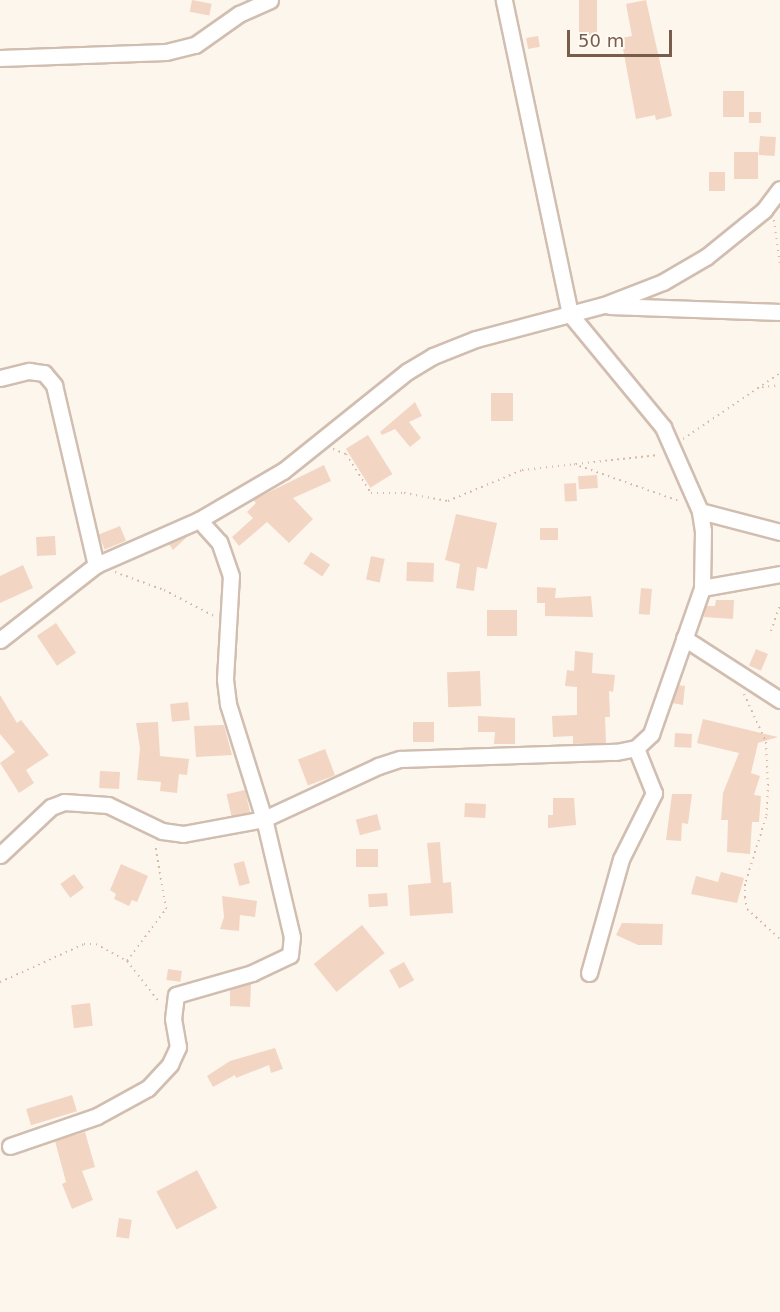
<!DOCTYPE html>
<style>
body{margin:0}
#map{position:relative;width:780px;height:1312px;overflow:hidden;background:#fdf6ec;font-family:"DejaVu Sans",sans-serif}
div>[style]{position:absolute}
.building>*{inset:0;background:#f3d5c3;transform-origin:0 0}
.path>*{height:2px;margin-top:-1px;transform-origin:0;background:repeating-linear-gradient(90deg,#d9b8a5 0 1.5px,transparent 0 6px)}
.roads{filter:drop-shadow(2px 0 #d1beb0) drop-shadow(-2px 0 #d1beb0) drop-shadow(0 2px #d1beb0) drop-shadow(0 -2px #d1beb0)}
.minor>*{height:15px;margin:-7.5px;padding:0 7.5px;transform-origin:7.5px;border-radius:7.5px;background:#fff}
span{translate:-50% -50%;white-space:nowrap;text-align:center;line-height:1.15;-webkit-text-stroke:6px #fffaf3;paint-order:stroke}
.scale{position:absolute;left:567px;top:30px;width:105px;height:27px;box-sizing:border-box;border:3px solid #7a5c4d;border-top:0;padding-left:8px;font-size:18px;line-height:21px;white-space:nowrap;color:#7a5c4d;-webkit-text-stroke:4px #fffaf3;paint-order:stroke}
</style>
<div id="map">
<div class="building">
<div style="left:192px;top:0;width:20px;height:12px;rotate:11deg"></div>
<div style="left:579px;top:0;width:18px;height:35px"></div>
<div style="clip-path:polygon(646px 0,672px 116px,656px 120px,655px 115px,636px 119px,621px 38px,632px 36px,626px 4px)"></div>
<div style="left:538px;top:36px;width:11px;height:12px;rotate:80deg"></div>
<div style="left:723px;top:91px;width:21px;height:26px"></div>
<div style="left:749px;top:112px;width:12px;height:11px"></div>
<div style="left:760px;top:136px;width:16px;height:19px;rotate:4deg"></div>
<div style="left:734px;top:152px;width:24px;height:27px"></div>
<div style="left:709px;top:172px;width:16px;height:19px"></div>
<div style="left:491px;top:393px;width:22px;height:28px"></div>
<div style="clip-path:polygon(415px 402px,422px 416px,409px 422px,421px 438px,410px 447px,395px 429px,382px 435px,380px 432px)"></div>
<div style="left:368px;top:435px;width:46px;height:26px;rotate:58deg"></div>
<div style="clip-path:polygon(324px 465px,331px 481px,293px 498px,313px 519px,289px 543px,267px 522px,239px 546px,232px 537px,253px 518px,247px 512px,256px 503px,253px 500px)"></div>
<div style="left:597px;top:475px;width:13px;height:19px;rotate:86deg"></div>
<div style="left:576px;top:483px;width:18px;height:12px;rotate:87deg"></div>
<div style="clip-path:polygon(456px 514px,497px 523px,487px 569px,477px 567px,474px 591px,456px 588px,460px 564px,445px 560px)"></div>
<div style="left:120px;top:526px;width:16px;height:23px;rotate:68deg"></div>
<div style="left:540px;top:528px;width:18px;height:12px"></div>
<div style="left:55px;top:536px;width:19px;height:19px;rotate:87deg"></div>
<div style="clip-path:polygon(188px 536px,173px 550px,169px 544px)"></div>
<div style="left:311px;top:552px;width:23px;height:14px;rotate:34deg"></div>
<div style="left:371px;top:556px;width:14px;height:24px;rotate:12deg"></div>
<div style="left:407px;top:562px;width:27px;height:19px;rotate:2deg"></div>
<div style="clip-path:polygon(23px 565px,33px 588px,0 603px,0 576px)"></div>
<div style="clip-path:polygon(537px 587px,556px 588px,555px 598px,591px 596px,593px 617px,545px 616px,545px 603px,537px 603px)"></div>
<div style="left:641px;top:588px;width:11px;height:26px;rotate:5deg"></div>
<div style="clip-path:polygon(716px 600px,734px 600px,733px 619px,704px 617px,706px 606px,715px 606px)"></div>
<div style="left:517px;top:610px;width:26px;height:30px;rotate:90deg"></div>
<div style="left:56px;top:623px;width:36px;height:23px;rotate:56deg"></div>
<div style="left:756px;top:649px;width:13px;height:18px;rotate:23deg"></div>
<div style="clip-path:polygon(575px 651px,593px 653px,592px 673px,615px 675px,613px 692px,609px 691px,610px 717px,605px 717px,606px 743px,573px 744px,573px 736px,553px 737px,552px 716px,577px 715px,577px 687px,565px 686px,567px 670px,574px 671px)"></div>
<div style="left:480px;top:671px;width:35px;height:33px;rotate:88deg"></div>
<div style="clip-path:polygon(678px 685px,685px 686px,683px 705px,672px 703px)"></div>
<div style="clip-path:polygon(0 695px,17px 723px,21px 720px,49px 755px,26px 770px,34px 783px,19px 793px,0 763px,15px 752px,0 734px)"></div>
<div style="left:188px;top:702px;width:18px;height:18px;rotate:84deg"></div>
<div style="clip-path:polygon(478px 716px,515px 718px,515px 744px,494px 744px,495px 732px,478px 732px)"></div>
<div style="clip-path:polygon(703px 719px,778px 737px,758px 743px,751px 773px,760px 776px,754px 795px,761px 796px,759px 822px,752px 822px,750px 854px,727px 852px,728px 820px,721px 820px,723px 793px,739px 753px,697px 743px)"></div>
<div style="clip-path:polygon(158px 722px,160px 756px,189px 759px,187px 775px,179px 774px,177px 793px,160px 791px,161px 782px,137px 780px,140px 748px,136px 723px)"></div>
<div style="left:413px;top:722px;width:21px;height:20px"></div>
<div style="clip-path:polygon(224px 725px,232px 755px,196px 757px,194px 726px)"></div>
<div style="left:675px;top:733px;width:17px;height:14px;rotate:3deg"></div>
<div style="left:325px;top:749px;width:28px;height:29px;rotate:69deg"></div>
<div style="left:100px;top:771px;width:20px;height:17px;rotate:3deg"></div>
<div style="left:245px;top:790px;width:23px;height:19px;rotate:77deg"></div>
<div style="clip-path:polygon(672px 794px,692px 794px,688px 824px,682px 823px,681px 841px,666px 840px)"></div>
<div style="clip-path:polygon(553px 798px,574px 798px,576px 825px,548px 828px,548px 815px,553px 815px)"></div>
<div style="left:465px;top:803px;width:21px;height:14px;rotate:3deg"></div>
<div style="left:377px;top:814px;width:16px;height:22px;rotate:75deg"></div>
<div style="clip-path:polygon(440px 842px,443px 883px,451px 882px,453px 913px,410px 916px,408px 885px,431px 883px,427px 843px)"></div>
<div style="left:378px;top:849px;width:18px;height:22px;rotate:90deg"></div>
<div style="left:244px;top:861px;width:23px;height:11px;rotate:75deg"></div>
<div style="clip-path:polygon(121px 864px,148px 876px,137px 902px,132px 900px,129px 906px,114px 899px,116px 894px,110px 890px)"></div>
<div style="clip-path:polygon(721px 872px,744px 878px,737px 903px,691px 894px,696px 876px,718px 882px)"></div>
<div style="left:74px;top:874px;width:17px;height:17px;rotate:54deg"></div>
<div style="left:387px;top:893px;width:13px;height:19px;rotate:86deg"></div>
<div style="clip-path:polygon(222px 896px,257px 901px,255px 917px,240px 915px,239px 931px,220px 929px,224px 917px)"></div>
<div style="clip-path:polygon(622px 923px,663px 924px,662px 945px,638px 945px,616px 935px)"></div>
<div style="left:362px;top:925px;width:36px;height:62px;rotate:51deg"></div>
<div style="left:404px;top:962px;width:21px;height:17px;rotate:61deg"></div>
<div style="left:168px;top:969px;width:14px;height:11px;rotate:8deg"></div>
<div style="clip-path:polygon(251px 983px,250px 1007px,230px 1006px,230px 989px)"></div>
<div style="left:90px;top:1003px;width:23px;height:19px;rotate:83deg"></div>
<div style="clip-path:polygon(275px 1048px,283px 1069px,271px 1073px,269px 1065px,236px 1078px,235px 1075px,213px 1087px,207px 1076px,230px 1061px)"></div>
<div style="left:72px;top:1095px;width:17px;height:48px;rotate:73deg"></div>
<div style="clip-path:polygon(85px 1132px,95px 1167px,82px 1171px,93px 1200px,72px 1209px,62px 1184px,66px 1182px,55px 1141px)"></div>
<div style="left:197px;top:1170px;width:43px;height:46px;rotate:62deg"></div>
<div style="left:119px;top:1218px;width:13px;height:19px;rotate:9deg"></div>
</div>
<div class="path">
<div style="left:774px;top:220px;width:45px;rotate:82.4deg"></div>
<div style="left:762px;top:387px;width:18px;rotate:-6deg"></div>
<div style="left:683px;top:439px;width:117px;rotate:-34.2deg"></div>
<div style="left:333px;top:449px;width:14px;rotate:21deg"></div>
<div style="left:346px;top:454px;width:46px;rotate:57.3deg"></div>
<div style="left:371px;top:493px;width:33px"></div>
<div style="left:404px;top:493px;width:45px;rotate:10.3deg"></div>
<div style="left:448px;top:501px;width:80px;rotate:-22.7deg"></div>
<div style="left:522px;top:470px;width:137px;rotate:-6.3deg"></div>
<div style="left:574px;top:464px;width:111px;rotate:19.4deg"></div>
<div style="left:115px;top:572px;width:52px;rotate:20.2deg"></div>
<div style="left:164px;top:590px;width:56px;rotate:27.5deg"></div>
<div style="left:771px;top:631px;width:28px;rotate:-71deg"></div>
<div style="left:744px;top:694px;width:53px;rotate:65.4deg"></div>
<div style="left:766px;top:742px;width:42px;rotate:87.3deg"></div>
<div style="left:768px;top:784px;width:33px;rotate:93deg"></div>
<div style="left:766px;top:817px;width:70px;rotate:107.4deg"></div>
<div style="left:745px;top:884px;width:13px;rotate:90deg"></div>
<div style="left:745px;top:897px;width:12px;rotate:81deg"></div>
<div style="left:747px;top:909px;width:45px;rotate:42.3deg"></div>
<div style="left:127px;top:961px;width:65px;rotate:-53.1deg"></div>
<div style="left:166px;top:909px;width:66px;rotate:-99.6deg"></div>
<div style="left:0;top:982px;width:92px;rotate:-24.3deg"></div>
<div style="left:84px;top:944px;width:12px"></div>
<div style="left:96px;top:944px;width:35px;rotate:29deg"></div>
<div style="left:127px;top:961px;width:53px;rotate:51.8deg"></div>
</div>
<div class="roads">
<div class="minor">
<div style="left:0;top:58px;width:166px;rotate:-2.1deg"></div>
<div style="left:166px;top:52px;width:30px;rotate:-14deg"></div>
<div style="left:195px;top:45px;width:54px;rotate:-35.2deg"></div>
<div style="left:239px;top:14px;width:34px;rotate:-24deg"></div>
<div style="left:610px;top:306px;width:170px;rotate:2deg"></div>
<div style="left:0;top:378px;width:30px;rotate:-14deg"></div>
<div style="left:29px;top:371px;width:15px;rotate:8deg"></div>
<div style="left:44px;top:373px;width:16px;rotate:50deg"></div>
<div style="left:54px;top:385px;width:185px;rotate:76.9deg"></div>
<div style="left:700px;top:511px;width:83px;rotate:14.7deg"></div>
<div style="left:702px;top:588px;width:79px;rotate:-10.2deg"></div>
<div style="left:684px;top:638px;width:114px;rotate:32.9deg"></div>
<div style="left:0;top:640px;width:122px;rotate:-38deg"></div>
<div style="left:96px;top:565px;width:112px;rotate:-23.6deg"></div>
<div style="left:199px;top:520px;width:97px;rotate:-30.3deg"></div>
<div style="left:283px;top:471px;width:160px;rotate:-38.7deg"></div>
<div style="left:408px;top:371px;width:29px;rotate:-31deg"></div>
<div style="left:433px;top:356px;width:46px;rotate:-21.6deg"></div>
<div style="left:476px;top:339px;width:132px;rotate:-14.9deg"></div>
<div style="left:604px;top:305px;width:63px;rotate:-21.3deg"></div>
<div style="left:663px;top:282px;width:50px;rotate:-30.2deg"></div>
<div style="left:706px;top:257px;width:75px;rotate:-39deg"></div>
<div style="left:764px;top:210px;width:26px;rotate:-53deg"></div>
<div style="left:0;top:855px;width:70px;rotate:-43.3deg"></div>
<div style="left:51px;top:807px;width:14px;rotate:-21deg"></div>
<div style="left:64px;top:802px;width:44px;rotate:3.9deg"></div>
<div style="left:108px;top:805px;width:60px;rotate:25.7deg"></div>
<div style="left:162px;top:831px;width:21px;rotate:8deg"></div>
<div style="left:183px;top:834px;width:82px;rotate:-10.5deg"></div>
<div style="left:264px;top:819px;width:126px;rotate:-24.9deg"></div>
<div style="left:378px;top:766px;width:23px;rotate:-18deg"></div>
<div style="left:400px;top:759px;width:216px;rotate:-1.9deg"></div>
<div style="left:616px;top:752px;width:20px;rotate:-11deg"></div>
<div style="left:636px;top:748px;width:21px;rotate:-43deg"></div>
<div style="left:651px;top:734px;width:155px;rotate:-70.7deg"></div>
<div style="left:702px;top:588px;width:57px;rotate:-89deg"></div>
<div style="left:703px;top:531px;width:20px;rotate:-99deg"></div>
<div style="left:700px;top:511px;width:92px;rotate:-113.8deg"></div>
<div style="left:663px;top:427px;width:146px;rotate:-129.5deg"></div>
<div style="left:570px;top:314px;width:321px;rotate:-101.9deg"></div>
<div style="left:589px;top:973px;width:118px;rotate:-74.3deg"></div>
<div style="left:621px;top:859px;width:74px;rotate:-63.4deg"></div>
<div style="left:654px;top:793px;width:48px;rotate:-111.8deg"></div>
<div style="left:10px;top:1146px;width:92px;rotate:-19deg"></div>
<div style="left:97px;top:1116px;width:58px;rotate:-28.8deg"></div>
<div style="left:148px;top:1088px;width:33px;rotate:-47deg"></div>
<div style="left:170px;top:1064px;width:19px;rotate:-65deg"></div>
<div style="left:178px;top:1047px;width:28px;rotate:-100deg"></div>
<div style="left:173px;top:1019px;width:24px;rotate:-83deg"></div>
<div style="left:176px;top:995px;width:79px;rotate:-16.1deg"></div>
<div style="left:252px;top:973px;width:42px;rotate:-25.3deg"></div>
<div style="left:290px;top:955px;width:18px;rotate:-84deg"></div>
<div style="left:292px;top:937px;width:121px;rotate:-103.3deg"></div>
<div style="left:264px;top:819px;width:121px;rotate:-107.4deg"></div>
<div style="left:228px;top:704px;width:25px;rotate:-97deg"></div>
<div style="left:225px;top:679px;width:103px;rotate:-86.7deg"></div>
<div style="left:231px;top:576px;width:36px;rotate:-109deg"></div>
<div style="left:219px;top:542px;width:30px;rotate:-132deg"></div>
</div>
</div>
<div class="scale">50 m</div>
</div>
